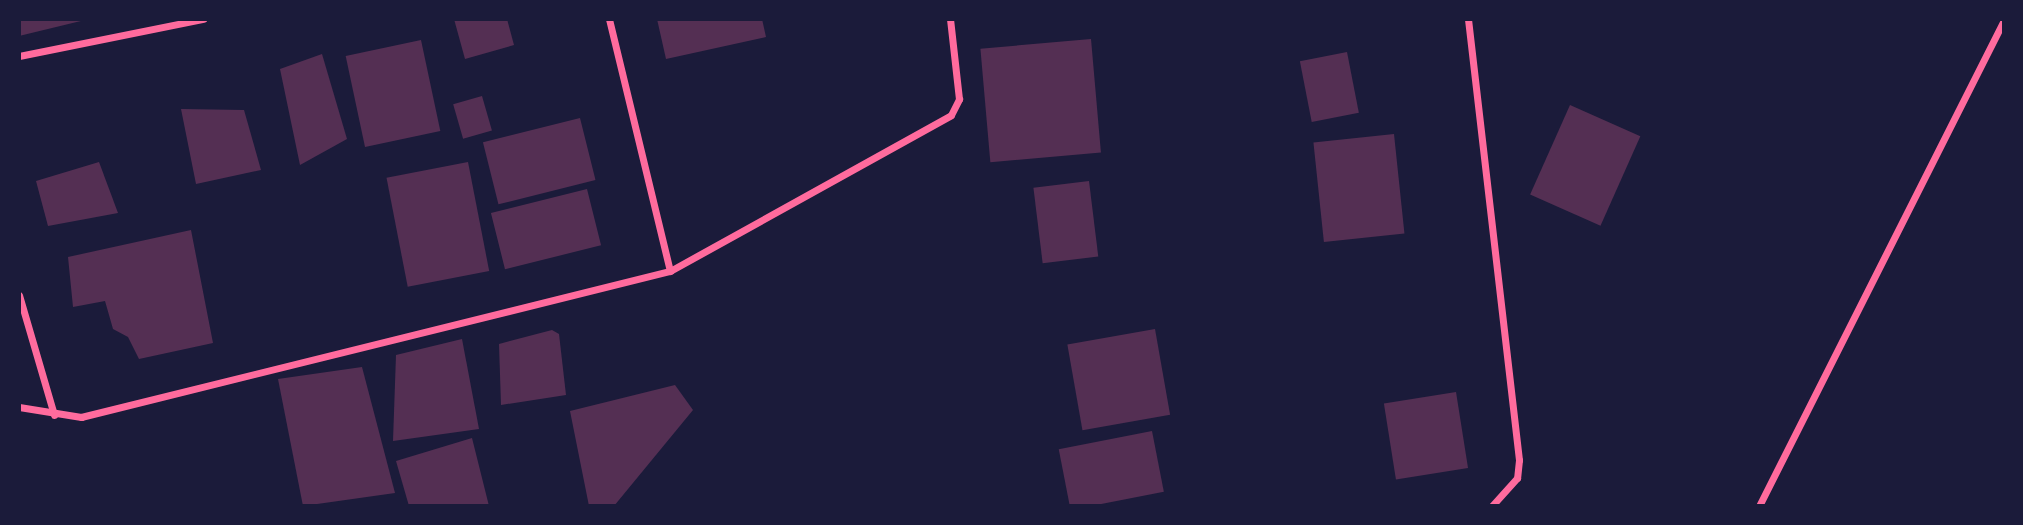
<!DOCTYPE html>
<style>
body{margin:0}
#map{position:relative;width:2023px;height:525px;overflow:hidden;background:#1b1b3a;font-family:"Golos Text",sans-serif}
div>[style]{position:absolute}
.building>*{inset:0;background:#542f53;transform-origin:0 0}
.minor>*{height:7px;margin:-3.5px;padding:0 3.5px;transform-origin:3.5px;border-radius:3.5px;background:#ff6b9d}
span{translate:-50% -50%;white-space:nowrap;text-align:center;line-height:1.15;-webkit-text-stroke:6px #1b1b3a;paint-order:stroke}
.frame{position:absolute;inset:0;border:21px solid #1b1b3a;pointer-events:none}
</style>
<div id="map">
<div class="building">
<div style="clip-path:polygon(19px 19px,85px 19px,85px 20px,19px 36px)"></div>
<div style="clip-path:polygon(454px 19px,507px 19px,514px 45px,465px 59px)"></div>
<div style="clip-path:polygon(657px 19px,762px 19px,766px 37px,666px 59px)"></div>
<div style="left:1091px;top:39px;width:114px;height:111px;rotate:85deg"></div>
<div style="left:421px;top:40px;width:93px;height:77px;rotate:78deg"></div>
<div style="left:1347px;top:52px;width:62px;height:48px;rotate:79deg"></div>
<div style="clip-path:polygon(322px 54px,347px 139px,300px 165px,280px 69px)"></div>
<div style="left:482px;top:96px;width:36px;height:30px;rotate:74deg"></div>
<div style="left:1570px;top:105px;width:77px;height:98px;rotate:24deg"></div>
<div style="clip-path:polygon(181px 109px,244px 110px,261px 170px,196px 184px)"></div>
<div style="left:580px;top:118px;width:64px;height:100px;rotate:76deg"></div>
<div style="left:1394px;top:134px;width:100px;height:81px;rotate:84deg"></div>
<div style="clip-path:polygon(99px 162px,118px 213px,48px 226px,36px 181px)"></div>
<div style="left:468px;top:162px;width:111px;height:83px;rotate:79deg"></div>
<div style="left:1089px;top:181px;width:76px;height:56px;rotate:83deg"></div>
<div style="left:587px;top:189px;width:58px;height:99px;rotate:76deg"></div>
<div style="clip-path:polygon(191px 230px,213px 343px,139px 359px,128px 337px,113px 329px,105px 301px,73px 307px,68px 257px)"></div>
<div style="left:1155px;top:329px;width:87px;height:89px;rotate:80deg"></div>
<div style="clip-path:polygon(552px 330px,559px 334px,566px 395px,501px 405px,499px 344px)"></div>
<div style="clip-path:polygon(462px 339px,479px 429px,393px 441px,396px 355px)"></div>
<div style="clip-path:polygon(362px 367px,395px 493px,303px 506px,278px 379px)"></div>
<div style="clip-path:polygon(675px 385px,693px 410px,614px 506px,589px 506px,570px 411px)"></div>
<div style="left:1456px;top:392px;width:77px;height:73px;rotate:81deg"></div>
<div style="left:1152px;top:431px;width:62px;height:95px;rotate:79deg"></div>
<div style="clip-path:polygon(472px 438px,489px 506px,409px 506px,396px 461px)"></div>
</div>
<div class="minor">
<div style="left:609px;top:19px;width:259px;rotate:76.4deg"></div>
<div style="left:1468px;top:19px;width:444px;rotate:83.4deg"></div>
<div style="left:1519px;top:460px;width:18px;rotate:96deg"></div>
<div style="left:1517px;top:478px;width:38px;rotate:132deg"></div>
<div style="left:19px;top:56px;width:188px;rotate:-11.4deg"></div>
<div style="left:19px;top:295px;width:125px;rotate:73.7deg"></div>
<div style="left:19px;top:407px;width:63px;rotate:9.2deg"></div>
<div style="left:81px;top:417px;width:607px;rotate:-13.92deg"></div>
<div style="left:670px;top:271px;width:321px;rotate:-29deg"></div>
<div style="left:951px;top:115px;width:18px;rotate:-63deg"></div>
<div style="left:959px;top:99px;width:81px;rotate:-96.4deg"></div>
<div style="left:1759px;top:506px;width:544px;rotate:-63.25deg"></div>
</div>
<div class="frame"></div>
</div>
